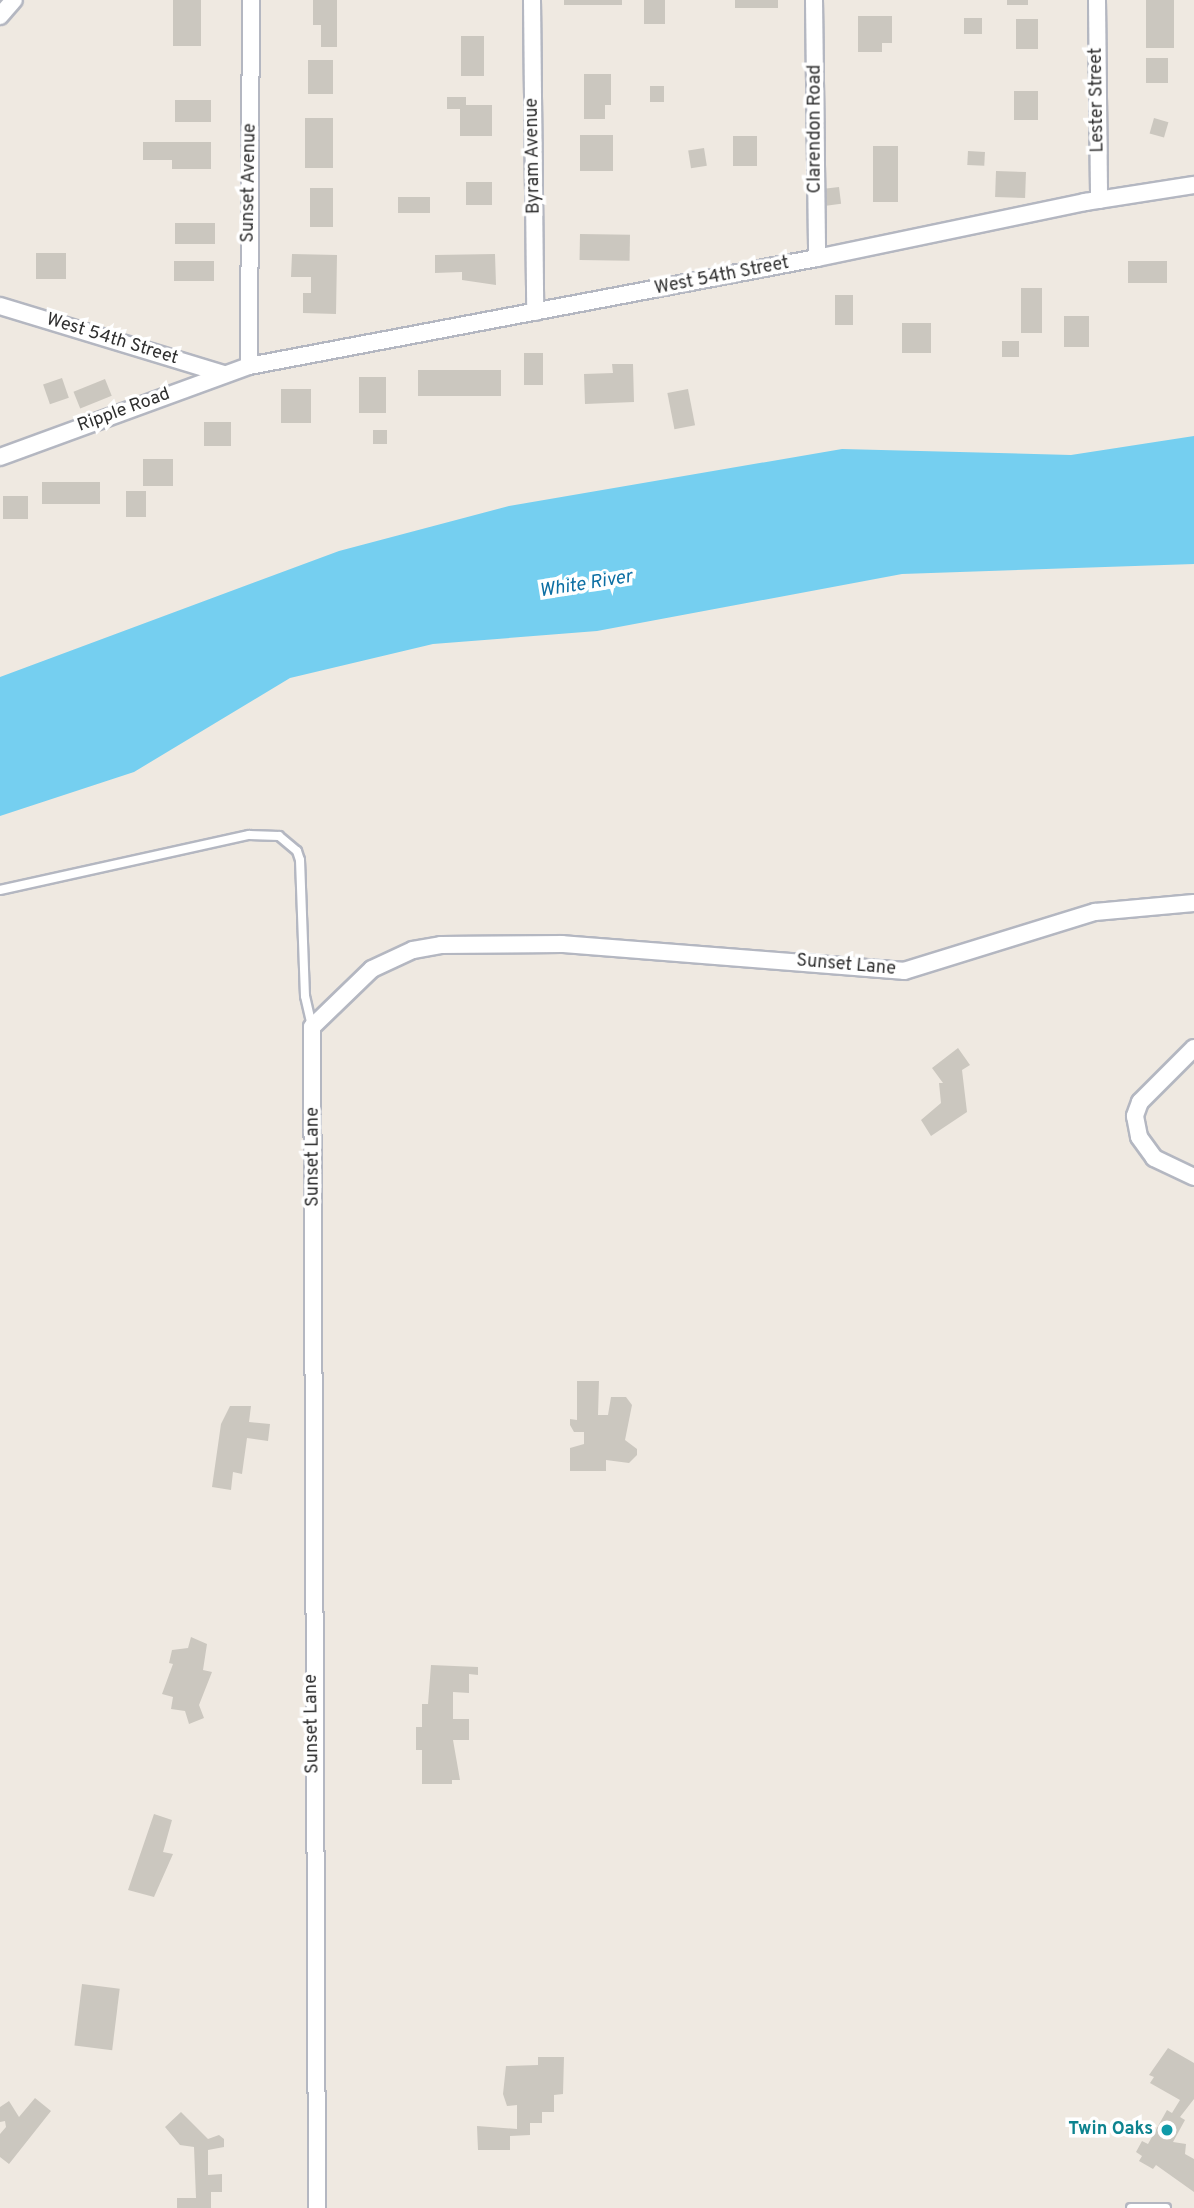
<!DOCTYPE html>
<style>
body{margin:0}
#map{position:relative;width:1194px;height:2208px;overflow:hidden;background:#efe9e1;font-family:Overpass,sans-serif}
div>[style]{position:absolute}
.water>*{inset:0;background:#75cff0}
.building>*{inset:0;background:#cbc7bf;transform-origin:0 0}
.roads{filter:drop-shadow(2px 0 #b4b7c1) drop-shadow(-2px 0 #b4b7c1) drop-shadow(0 2px #b4b7c1) drop-shadow(0 -2px #b4b7c1)}
.lane>*{height:8px;margin:-4px;padding:0 4px;transform-origin:4px;border-radius:4px;background:#fff}
.street>*{height:16px;margin:-8px;padding:0 8px;transform-origin:8px;border-radius:8px;background:#fff}
.dots>*{width:19px;height:19px;translate:-50% -50%;box-sizing:border-box;border:4px solid #fff;border-radius:50%}
span{translate:-50% -50%;white-space:nowrap;text-align:center;line-height:1.15;-webkit-text-stroke:7px #fff;paint-order:stroke}
.street-label{font-size:18px;color:#2e2e2e}
.culture-label{font-size:18px;color:#0d838f;font-weight:700}
.right{translate:-100% -50%;text-align:right}
.water-label{font-size:19px;color:#0d6fa3;font-style:italic}
</style>
<div id="map">
<div class="water">
<div style="clip-path:polygon(1194px 436px,1194px 564px,902px 574px,597px 631px,433px 644px,290px 678px,134px 772px,0 816px,0 677px,339px 551px,509px 506px,842px 449px,1071px 455px)"></div>
</div>
<div class="building">
<div style="left:173px;top:0;width:28px;height:46px"></div>
<div style="clip-path:polygon(313px 0,337px 0,337px 47px,321px 47px,321px 25px,313px 25px)"></div>
<div style="left:564px;top:0;width:58px;height:5px"></div>
<div style="left:644px;top:0;width:21px;height:24px"></div>
<div style="left:735px;top:0;width:43px;height:8px"></div>
<div style="left:1007px;top:0;width:21px;height:5px"></div>
<div style="left:1146px;top:0;width:28px;height:48px"></div>
<div style="clip-path:polygon(858px 16px,892px 16px,892px 43px,882px 43px,882px 52px,858px 52px)"></div>
<div style="left:982px;top:18px;width:16px;height:18px;rotate:90deg"></div>
<div style="left:1016px;top:19px;width:22px;height:30px"></div>
<div style="left:461px;top:36px;width:23px;height:40px"></div>
<div style="left:1146px;top:58px;width:22px;height:25px"></div>
<div style="left:308px;top:60px;width:25px;height:34px"></div>
<div style="clip-path:polygon(584px 74px,611px 74px,611px 105px,605px 105px,605px 119px,584px 119px)"></div>
<div style="left:650px;top:86px;width:14px;height:16px"></div>
<div style="left:1014px;top:91px;width:24px;height:29px"></div>
<div style="clip-path:polygon(447px 97px,466px 97px,466px 105px,492px 105px,492px 136px,460px 136px,460px 109px,447px 109px)"></div>
<div style="left:175px;top:100px;width:36px;height:22px"></div>
<div style="left:305px;top:118px;width:28px;height:50px"></div>
<div style="left:1154px;top:118px;width:15px;height:16px;rotate:16deg"></div>
<div style="left:580px;top:135px;width:33px;height:36px"></div>
<div style="left:733px;top:136px;width:24px;height:30px"></div>
<div style="clip-path:polygon(143px 142px,211px 142px,211px 169px,172px 169px,172px 160px,143px 160px)"></div>
<div style="left:873px;top:146px;width:25px;height:56px"></div>
<div style="left:704px;top:148px;width:18px;height:16px;rotate:81deg"></div>
<div style="left:968px;top:151px;width:17px;height:14px;rotate:3deg"></div>
<div style="left:996px;top:171px;width:30px;height:26px;rotate:2deg"></div>
<div style="left:466px;top:182px;width:26px;height:23px"></div>
<div style="left:839px;top:187px;width:17px;height:17px;rotate:83deg"></div>
<div style="left:310px;top:188px;width:23px;height:39px"></div>
<div style="left:398px;top:197px;width:32px;height:16px"></div>
<div style="left:175px;top:223px;width:40px;height:21px"></div>
<div style="left:580px;top:234px;width:50px;height:26px;rotate:1deg"></div>
<div style="left:36px;top:253px;width:30px;height:26px"></div>
<div style="clip-path:polygon(292px 254px,337px 255px,336px 314px,303px 313px,303px 293px,311px 293px,311px 277px,291px 277px)"></div>
<div style="clip-path:polygon(495px 254px,496px 285px,462px 280px,462px 272px,435px 273px,435px 255px)"></div>
<div style="left:174px;top:261px;width:40px;height:20px"></div>
<div style="left:1128px;top:261px;width:39px;height:22px"></div>
<div style="left:1021px;top:288px;width:21px;height:45px"></div>
<div style="left:835px;top:295px;width:18px;height:30px"></div>
<div style="left:1064px;top:316px;width:25px;height:31px"></div>
<div style="left:902px;top:323px;width:29px;height:30px"></div>
<div style="left:1002px;top:341px;width:17px;height:16px"></div>
<div style="left:524px;top:353px;width:19px;height:32px"></div>
<div style="clip-path:polygon(612px 364px,633px 364px,634px 402px,585px 404px,584px 374px,613px 373px)"></div>
<div style="left:418px;top:370px;width:83px;height:26px"></div>
<div style="left:359px;top:377px;width:27px;height:36px"></div>
<div style="left:62px;top:378px;width:21px;height:20px;rotate:71deg"></div>
<div style="left:105px;top:379px;width:18px;height:34px;rotate:68deg"></div>
<div style="left:281px;top:389px;width:30px;height:34px"></div>
<div style="left:688px;top:389px;width:37px;height:21px;rotate:79deg"></div>
<div style="left:204px;top:422px;width:27px;height:24px"></div>
<div style="left:373px;top:430px;width:14px;height:14px"></div>
<div style="left:143px;top:459px;width:30px;height:27px"></div>
<div style="left:42px;top:482px;width:58px;height:22px"></div>
<div style="left:126px;top:491px;width:20px;height:26px"></div>
<div style="left:3px;top:496px;width:25px;height:23px"></div>
<div style="clip-path:polygon(958px 1048px,970px 1065px,962px 1070px,967px 1112px,931px 1136px,921px 1120px,941px 1103px,939px 1083px,943px 1083px,932px 1068px)"></div>
<div style="clip-path:polygon(577px 1381px,599px 1381px,598px 1415px,608px 1415px,611px 1397px,626px 1397px,632px 1405px,625px 1440px,637px 1449px,637px 1455px,629px 1463px,606px 1460px,606px 1471px,570px 1471px,570px 1448px,584px 1444px,584px 1432px,574px 1432px,570px 1425px,570px 1419px,577px 1420px)"></div>
<div style="clip-path:polygon(230px 1406px,251px 1406px,249px 1422px,270px 1424px,268px 1441px,247px 1438px,242px 1474px,233px 1472px,231px 1490px,212px 1487px,221px 1424px)"></div>
<div style="clip-path:polygon(191px 1637px,207px 1644px,203px 1670px,212px 1672px,199px 1705px,204px 1718px,189px 1724px,185px 1711px,171px 1709px,173px 1697px,162px 1694px,173px 1664px,169px 1663px,172px 1650px,188px 1648px)"></div>
<div style="clip-path:polygon(431px 1665px,478px 1667px,478px 1675px,469px 1674px,469px 1693px,453px 1692px,453px 1719px,469px 1719px,469px 1740px,453px 1740px,460px 1780px,452px 1780px,452px 1784px,422px 1784px,422px 1750px,416px 1750px,416px 1727px,422px 1727px,422px 1704px,428px 1704px)"></div>
<div style="clip-path:polygon(154px 1814px,172px 1820px,163px 1852px,173px 1854px,154px 1897px,128px 1890px)"></div>
<div style="left:82px;top:1984px;width:38px;height:62px;rotate:7deg"></div>
<div style="clip-path:polygon(1168px 2048px,1194px 2063px,1194px 2099px,1180px 2117px,1185px 2120px,1173px 2142px,1186px 2144px,1185px 2154px,1194px 2159px,1194px 2192px,1156px 2165px,1153px 2169px,1139px 2161px,1142px 2156px,1136px 2152px,1142px 2141px,1148px 2144px,1167px 2110px,1172px 2113px,1180px 2100px,1150px 2083px,1154px 2077px,1149px 2075px)"></div>
<div style="clip-path:polygon(538px 2057px,564px 2057px,563px 2094px,554px 2095px,554px 2112px,542px 2112px,542px 2123px,530px 2123px,530px 2135px,510px 2136px,510px 2150px,478px 2150px,477px 2126px,517px 2129px,517px 2105px,507px 2106px,503px 2094px,506px 2066px,538px 2065px)"></div>
<div style="clip-path:polygon(35px 2098px,51px 2111px,9px 2164px,0 2157px,0 2134px,6px 2127px,5px 2121px,0 2122px,0 2107px,9px 2101px,19px 2117px)"></div>
<div style="clip-path:polygon(181px 2112px,208px 2139px,219px 2135px,224px 2139px,224px 2147px,208px 2150px,208px 2175px,222px 2174px,222px 2192px,211px 2192px,211px 2208px,177px 2208px,177px 2198px,196px 2198px,194px 2147px,180px 2145px,165px 2127px)"></div>
</div>
<div class="roads">
<div class="lane">
<div style="left:0;top:890px;width:255px;rotate:-12.5deg"></div>
<div style="left:249px;top:835px;width:30px;rotate:2deg"></div>
<div style="left:279px;top:836px;width:23px;rotate:40deg"></div>
<div style="left:297px;top:851px;width:9px;rotate:72deg"></div>
<div style="left:300px;top:860px;width:136px;rotate:87.9deg"></div>
<div style="left:305px;top:996px;width:32px;rotate:77deg"></div>
<div style="left:1131px;top:2208px;width:35px"></div>
</div>
<div class="street">
<div style="left:532px;top:0;width:312px;rotate:89.4deg"></div>
<div style="left:814px;top:0;width:258px;rotate:89.3deg"></div>
<div style="left:1097px;top:0;width:200px;rotate:89.4deg"></div>
<div style="left:0;top:16px;width:21px;rotate:-49deg"></div>
<div style="left:0;top:306px;width:234px;rotate:16.9deg"></div>
<div style="left:249px;top:366px;width:366px;rotate:-89.7deg"></div>
<div style="left:0;top:457px;width:265px;rotate:-20.1deg"></div>
<div style="left:249px;top:366px;width:578px;rotate:-10.77deg"></div>
<div style="left:817px;top:258px;width:274px;rotate:-11.8deg"></div>
<div style="left:1085px;top:202px;width:110px;rotate:-8.9deg"></div>
<div style="left:1194px;top:1048px;width:76px;rotate:135deg"></div>
<div style="left:1140px;top:1102px;width:15px;rotate:110deg"></div>
<div style="left:1135px;top:1116px;width:21px;rotate:79deg"></div>
<div style="left:1139px;top:1137px;width:26px;rotate:54deg"></div>
<div style="left:1154px;top:1158px;width:44px;rotate:25.4deg"></div>
<div style="left:317px;top:2208px;width:1181px;rotate:-90.24deg"></div>
<div style="left:312px;top:1027px;width:83px;rotate:-44deg"></div>
<div style="left:372px;top:969px;width:45px;rotate:-24.9deg"></div>
<div style="left:413px;top:950px;width:28px;rotate:-10deg"></div>
<div style="left:441px;top:945px;width:121px;rotate:-0.5deg"></div>
<div style="left:562px;top:944px;width:343px;rotate:4.5deg"></div>
<div style="left:904px;top:971px;width:200px;rotate:-17.2deg"></div>
<div style="left:1095px;top:912px;width:99px;rotate:-5.2deg"></div>
</div>
</div>
<div class="dots">
<div style="left:1167px;top:2130px;background:#0f9aa8"></div>
</div>
<div class="street-label">
<span style="left:1098px;top:100px;rotate:-91deg">Lester Street</span>
<span style="left:816px;top:129px;rotate:-90deg">Clarendon Road</span>
<span style="left:534px;top:156px;rotate:-91deg">Byram Avenue</span>
<span style="left:250px;top:183px;rotate:-89deg">Sunset Avenue</span>
<span style="left:722px;top:277px;rotate:-11deg">West 54th Street</span>
<span style="left:112px;top:340px;rotate:17deg">West 54th Street</span>
<span style="left:124px;top:411px;rotate:-20deg">Ripple Road</span>
<span style="left:846px;top:966px;rotate:5deg">Sunset Lane</span>
<span style="left:314px;top:1157px;rotate:-90deg">Sunset Lane</span>
<span style="left:313px;top:1724px;rotate:-91deg">Sunset Lane</span>
</div>
<div class="culture-label">
<span class="right" style="left:1153px;top:2130px">Twin Oaks</span>
</div>
<div class="water-label">
<span style="left:586px;top:585px;rotate:-9deg">White River</span>
</div>
</div>
